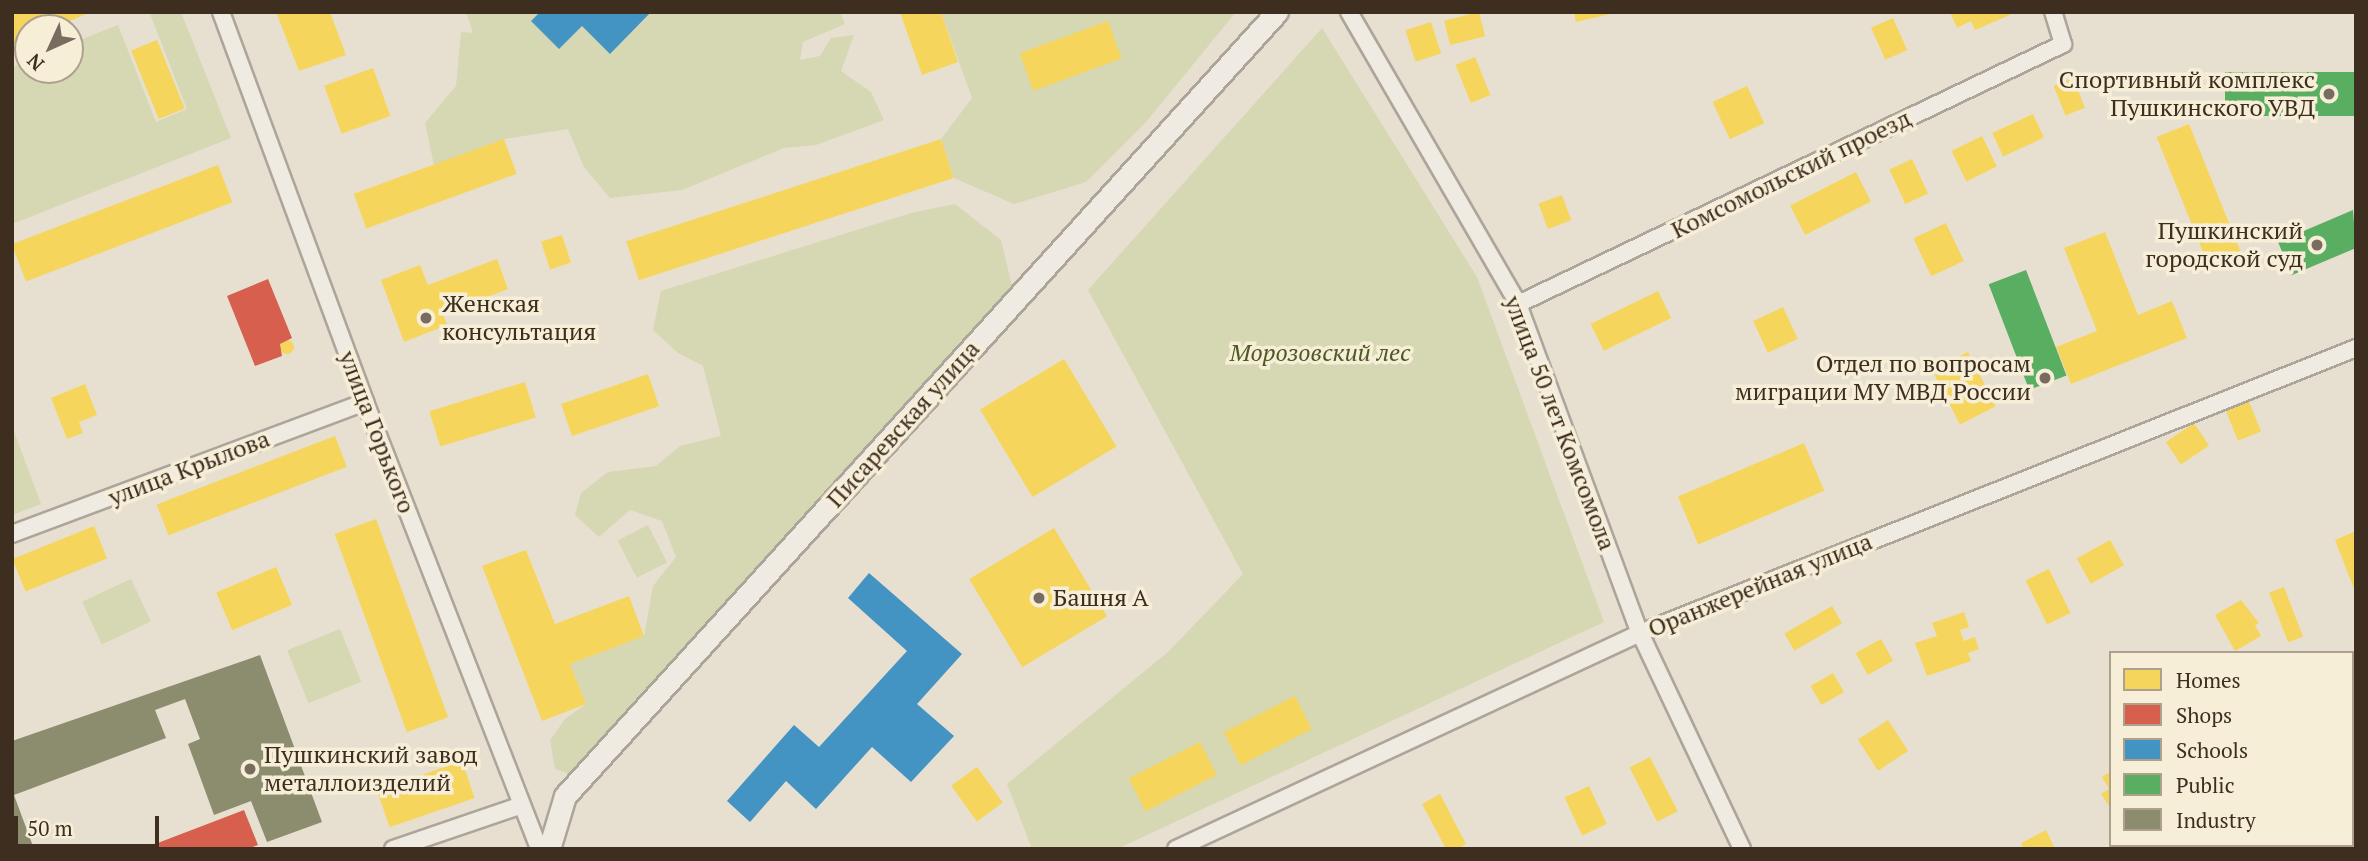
<!DOCTYPE html>
<meta charset="utf-8">
<style>
body{margin:0}
#map{position:relative;width:2368px;height:861px;overflow:hidden;background:#e7e0d1;font-family:"PT Serif",serif}
div>[style]{position:absolute}
.green>*{inset:0;background:#d6d7b3;transform-origin:0 0}
.homes>*{inset:0;background:#f6d55c;transform-origin:0 0}
.round{border-radius:50%}
.shops>*{inset:0;background:#d6604d;transform-origin:0 0}
.schools>*{inset:0;background:#4393c3}
.public>*{inset:0;background:#5aae61;transform-origin:0 0}
.industry>*{inset:0;background:#8c8c6e}
.roads{filter:drop-shadow(2px 0 #ada599) drop-shadow(-2px 0 #ada599) drop-shadow(0 2px #ada599) drop-shadow(0 -2px #ada599)}
.street>*{height:16px;margin:-8px;padding:0 8px;transform-origin:8px;border-radius:8px;background:#efebe3}
.secondary>*{height:21px;margin:-10.5px;padding:0 10.5px;transform-origin:10.5px;border-radius:10.5px;background:#efebe3}
.dots>*{width:19px;height:19px;translate:-50% -50%;box-sizing:border-box;border:4px solid #f7eed8;border-radius:50%}
span{translate:-50% -50%;white-space:nowrap;text-align:center;line-height:1.15;-webkit-text-stroke:7px #f7eed8;paint-order:stroke}
.poi-label{font-size:24px;color:#3d2e20}
.right{translate:-100% -50%;text-align:right}
.left{translate:0 -50%;text-align:left}
.street-label{font-size:24px;color:#3d2e20}
.park-label{font-size:24px;color:#4d5a26;font-style:italic}
.frame{position:absolute;inset:0;border:14px solid #3d2e20;pointer-events:none}
.legend{position:absolute;left:2109px;top:651px;width:245px;height:196px;box-sizing:border-box;background:#f7eed8;border:2px solid #ada18e;margin:0;padding:9px 12px;list-style:none;font-size:21px;color:#3d2e20}
.legend li{display:flex;align-items:center;gap:14px;height:35px}
.legend b{width:35px;border:2px solid #ada18e}
.north{position:absolute;left:14px;top:14px;width:70px;height:70px;box-sizing:border-box;background:#f7eed8;border:2px solid #ada18e;border-radius:50%;rotate:225deg;font-size:19px;font-weight:700;line-height:28px;text-align:center;color:#3d2e20}
.north::after{content:'';display:block;margin:auto;width:24px;height:32px;background:#786c5e;clip-path:polygon(50% 0,100% 100%,50% 72%,0 100%)}
.scale{position:absolute;left:14px;top:816px;width:145px;height:32px;box-sizing:border-box;border:4px solid #3d2e20;border-top:0;padding-left:9px;font-size:21px;line-height:24px;white-space:nowrap;color:#3d2e20;-webkit-text-stroke:5px #f7eed8;paint-order:stroke}
</style>
<div id="map">
<div class="green">
<div style="clip-path:polygon(181px 12px,231px 138px,12px 224px,12px 67px,28px 61px,28px 70px,70px 70px,70px 44px,118px 25px,156px 122px,187px 109px,150px 14px)"></div>
<div style="clip-path:polygon(466px 12px,840px 12px,845px 24px,803px 42px,800px 60px,820px 56px,831px 38px,854px 35px,841px 71px,871px 92px,884px 120px,816px 145px,784px 148px,682px 190px,610px 198px,584px 167px,568px 129px,504px 139px,434px 165px,425px 123px,456px 86px,461px 32px,473px 33px)"></div>
<div style="clip-path:polygon(941px 12px,1236px 12px,1146px 122px,1086px 182px,1014px 204px,954px 178px,941px 139px,972px 98px)"></div>
<div style="clip-path:polygon(1322px 28px,1477px 277px,1604px 622px,1117px 849px,1032px 849px,1007px 784px,1168px 652px,1243px 574px,1088px 290px)"></div>
<div style="clip-path:polygon(955px 204px,1001px 240px,1012px 286px,575px 776px,555px 769px,550px 740px,565px 719px,586px 704px,570px 664px,644px 636px,653px 586px,676px 557px,662px 521px,630px 510px,599px 537px,575px 515px,581px 493px,608px 472px,656px 466px,680px 446px,721px 436px,703px 366px,678px 353px,653px 330px,661px 291px,911px 213px)"></div>
<div style="clip-path:polygon(12px 426px,41px 504px,12px 515px)"></div>
<div style="left:648px;top:525px;width:42px;height:34px;rotate:63deg"></div>
<div style="left:131px;top:579px;width:47px;height:54px;rotate:65deg"></div>
<div style="left:340px;top:629px;width:57px;height:57px;rotate:68deg"></div>
</div>
<div class="homes">
<div style="clip-path:polygon(12px 12px,91px 12px,53px 28px,28px 28px,28px 38px,12px 45px)"></div>
<div style="clip-path:polygon(276px 12px,330px 12px,346px 55px,299px 71px)"></div>
<div style="clip-path:polygon(900px 12px,941px 12px,958px 62px,922px 75px)"></div>
<div style="left:1479px;top:12px;width:25px;height:36px;rotate:76deg"></div>
<div style="clip-path:polygon(1574px 12px,1615px 12px,1615px 13px,1576px 22px)"></div>
<div style="clip-path:polygon(1950px 12px,2009px 12px,2010px 15px,1975px 30px,1971px 21px,1957px 28px)"></div>
<div style="left:1893px;top:18px;width:35px;height:24px;rotate:66deg"></div>
<div style="left:1108px;top:21px;width:40px;height:94px;rotate:70deg"></div>
<div style="left:1431px;top:22px;width:33px;height:27px;rotate:72deg"></div>
<div style="left:157px;top:40px;width:74px;height:28px;rotate:68deg"></div>
<div style="left:1475px;top:57px;width:41px;height:21px;rotate:68deg"></div>
<div style="left:373px;top:68px;width:51px;height:52px;rotate:70deg"></div>
<div style="left:2073px;top:78px;width:32px;height:21px;rotate:68deg"></div>
<div style="left:1747px;top:86px;width:41px;height:38px;rotate:65deg"></div>
<div style="left:2033px;top:114px;width:26px;height:45px;rotate:65deg"></div>
<div style="left:2189px;top:124px;width:137px;height:35px;rotate:68deg"></div>
<div style="left:1982px;top:136px;width:34px;height:34px;rotate:64deg"></div>
<div style="left:504px;top:139px;width:37px;height:160px;rotate:70deg"></div>
<div style="left:941px;top:139px;width:41px;height:331px;rotate:72deg"></div>
<div style="left:1912px;top:159px;width:38px;height:25px;rotate:65deg"></div>
<div style="left:218px;top:165px;width:40px;height:221px;rotate:69deg"></div>
<div style="left:1856px;top:172px;width:33px;height:74px;rotate:63deg"></div>
<div style="left:1562px;top:195px;width:27px;height:25px;rotate:70deg"></div>
<div style="left:1946px;top:223px;width:42px;height:36px;rotate:65deg"></div>
<div style="clip-path:polygon(2105px 232px,2138px 315px,2172px 301px,2187px 338px,2071px 384px,2056px 347px,2097px 331px,2064px 248px)"></div>
<div style="left:562px;top:235px;width:29px;height:22px;rotate:72deg"></div>
<div style="clip-path:polygon(497px 259px,508px 289px,443px 314px,447px 325px,404px 342px,381px 280px,420px 265px,428px 285px)"></div>
<div style="left:1658px;top:291px;width:30px;height:75px;rotate:64deg"></div>
<div style="left:1783px;top:307px;width:35px;height:33px;rotate:65deg"></div>
<div class="round" style="left:280px;top:340px;width:14px;height:14px"></div>
<div style="left:1968px;top:352px;width:61px;height:40px;rotate:63deg"></div>
<div style="left:1064px;top:359px;width:102px;height:98px;rotate:59deg"></div>
<div style="left:648px;top:374px;width:34px;height:92px;rotate:71deg"></div>
<div style="left:525px;top:382px;width:37px;height:100px;rotate:73deg"></div>
<div style="clip-path:polygon(85px 384px,97px 415px,79px 422px,83px 433px,67px 439px,51px 398px)"></div>
<div style="left:2248px;top:399px;width:35px;height:25px;rotate:68deg"></div>
<div style="left:2194px;top:423px;width:27px;height:34px;rotate:56deg"></div>
<div style="left:335px;top:436px;width:33px;height:191px;rotate:69deg"></div>
<div style="left:1804px;top:443px;width:52px;height:137px;rotate:67deg"></div>
<div style="left:376px;top:519px;width:211px;height:44px;rotate:70deg"></div>
<div style="left:94px;top:526px;width:35px;height:88px;rotate:68deg"></div>
<div style="left:1054px;top:528px;width:103px;height:99px;rotate:59deg"></div>
<div style="clip-path:polygon(2356px 531px,2356px 594px,2335px 540px)"></div>
<div style="left:2110px;top:540px;width:29px;height:38px;rotate:61deg"></div>
<div style="clip-path:polygon(526px 550px,555px 624px,629px 596px,644px 636px,570px 664px,586px 704px,542px 721px,482px 566px)"></div>
<div style="left:276px;top:567px;width:41px;height:65px;rotate:67deg"></div>
<div style="left:2049px;top:569px;width:49px;height:26px;rotate:64deg"></div>
<div style="left:2284px;top:587px;width:53px;height:16px;rotate:69deg"></div>
<div style="clip-path:polygon(2241px 600px,2259px 623px,2255px 625px,2261px 636px,2235px 651px,2215px 615px)"></div>
<div style="left:1832px;top:606px;width:20px;height:55px;rotate:60deg"></div>
<div style="clip-path:polygon(1964px 612px,1969px 627px,1960px 630px,1964px 641px,1975px 637px,1979px 649px,1968px 653px,1971px 661px,1927px 676px,1915px 643px,1937px 636px,1932px 623px)"></div>
<div style="left:1881px;top:639px;width:25px;height:29px;rotate:61deg"></div>
<div style="left:1833px;top:673px;width:22px;height:26px;rotate:60deg"></div>
<div style="left:1295px;top:696px;width:37px;height:80px;rotate:63deg"></div>
<div style="left:1888px;top:720px;width:37px;height:36px;rotate:57deg"></div>
<div style="left:1200px;top:742px;width:37px;height:80px;rotate:63deg"></div>
<div style="left:1650px;top:757px;width:61px;height:23px;rotate:63deg"></div>
<div style="left:462px;top:761px;width:39px;height:90px;rotate:71deg"></div>
<div style="left:977px;top:767px;width:44px;height:32px;rotate:54deg"></div>
<div style="clip-path:polygon(2111px 771px,2111px 809px,2101px 794px,2109px 789px,2102px 777px)"></div>
<div style="left:1589px;top:786px;width:42px;height:27px;rotate:65deg"></div>
<div style="clip-path:polygon(1440px 794px,1466px 844px,1457px 849px,1446px 849px,1422px 804px)"></div>
<div style="clip-path:polygon(2046px 830px,2055px 849px,2023px 849px,2021px 843px)"></div>
</div>
<div class="shops">
<div style="clip-path:polygon(268px 279px,292px 338px,280px 344px,282px 356px,255px 366px,227px 296px)"></div>
<div style="clip-path:polygon(244px 810px,258px 845px,247px 849px,142px 849px)"></div>
<div style="left:2203px;top:845px;width:35px;height:4px"></div>
</div>
<div class="schools">
<div style="clip-path:polygon(540px 12px,651px 12px,610px 54px,582px 26px,559px 49px,531px 21px)"></div>
<div style="clip-path:polygon(869px 573px,962px 654px,917px 704px,954px 736px,911px 782px,872px 747px,816px 809px,786px 781px,750px 822px,727px 801px,794px 725px,819px 747px,907px 651px,848px 598px)"></div>
</div>
<div class="public">
<div style="left:2356px;top:72px;width:44px;height:131px;rotate:90deg"></div>
<div style="clip-path:polygon(2353px 210px,2356px 248px,2292px 275px,2278px 242px)"></div>
<div style="left:2026px;top:270px;width:113px;height:40px;rotate:69deg"></div>
</div>
<div class="industry">
<div style="clip-path:polygon(260px 655px,322px 822px,267px 842px,251px 801px,214px 815px,188px 744px,200px 739px,185px 699px,155px 710px,166px 738px,14px 795px,34px 849px,12px 849px,12px 741px)"></div>
</div>
<div class="roads">
<div class="street">
<div style="left:221px;top:12px;width:416px;rotate:69.7deg"></div>
<div style="left:365px;top:402px;width:480px;rotate:68.7deg"></div>
<div style="left:1349px;top:12px;width:337px;rotate:59.9deg"></div>
<div style="left:1518px;top:304px;width:351px;rotate:69.7deg"></div>
<div style="left:1640px;top:633px;width:239px;rotate:64.7deg"></div>
<div style="left:1518px;top:304px;width:604px;rotate:-25.5deg"></div>
<div style="left:2063px;top:44px;width:34px;rotate:-107deg"></div>
<div style="left:12px;top:534px;width:377px;rotate:-20.5deg"></div>
<div style="left:393px;top:849px;width:136px;rotate:-18.8deg"></div>
<div style="left:1176px;top:849px;width:512px;rotate:-24.96deg"></div>
<div style="left:1640px;top:633px;width:771px;rotate:-21.7deg"></div>
</div>
<div class="secondary">
<div style="left:549px;top:849px;width:55px;rotate:-73.2deg"></div>
<div style="left:565px;top:796px;width:1059px;rotate:-47.76deg"></div>
</div>
</div>
<div class="dots">
<div style="left:2329px;top:94px;background:#786c5e"></div>
<div style="left:2317px;top:245px;background:#786c5e"></div>
<div style="left:426px;top:318px;background:#786c5e"></div>
<div style="left:2045px;top:378px;background:#786c5e"></div>
<div style="left:1039px;top:598px;background:#786c5e"></div>
<div style="left:250px;top:769px;background:#786c5e"></div>
</div>
<div class="poi-label">
<span class="right" style="left:2315px;top:94px">Спортивный комплекс<br>Пушкинского УВД</span>
<span class="right" style="left:2303px;top:245px">Пушкинский<br>городской суд</span>
<span class="left" style="left:442px;top:318px">Женская<br>консультация</span>
<span class="right" style="left:2031px;top:378px">Отдел по вопросам<br>миграции МУ МВД России</span>
<span class="left" style="left:1053px;top:598px">Башня А</span>
<span class="left" style="left:264px;top:769px">Пушкинский завод<br>металлоизделий</span>
</div>
<div class="street-label">
<span style="left:1791px;top:174px;rotate:-26deg">Комсомольский проезд</span>
<span style="left:1560px;top:423px;rotate:69deg">улица 50 лет Комсомола</span>
<span style="left:903px;top:424px;rotate:-48deg">Писаревская улица</span>
<span style="left:377px;top:432px;rotate:69deg">улица Горького</span>
<span style="left:189px;top:468px;rotate:-21deg">улица Крылова</span>
<span style="left:1760px;top:585px;rotate:-22deg">Оранжерейная улица</span>
</div>
<div class="park-label">
<span style="left:1320px;top:353px">Морозовский лес</span>
</div>
<div class="frame"></div>
<ul class="legend">
<li><b style="height:19px;background:#f6d55c"></b>Homes</li>
<li><b style="height:19px;background:#d6604d"></b>Shops</li>
<li><b style="height:19px;background:#4393c3"></b>Schools</li>
<li><b style="height:19px;background:#5aae61"></b>Public</li>
<li><b style="height:19px;background:#8c8c6e"></b>Industry</li>
</ul>
<div class="north">N</div>
<div class="scale">50 m</div>
</div>
